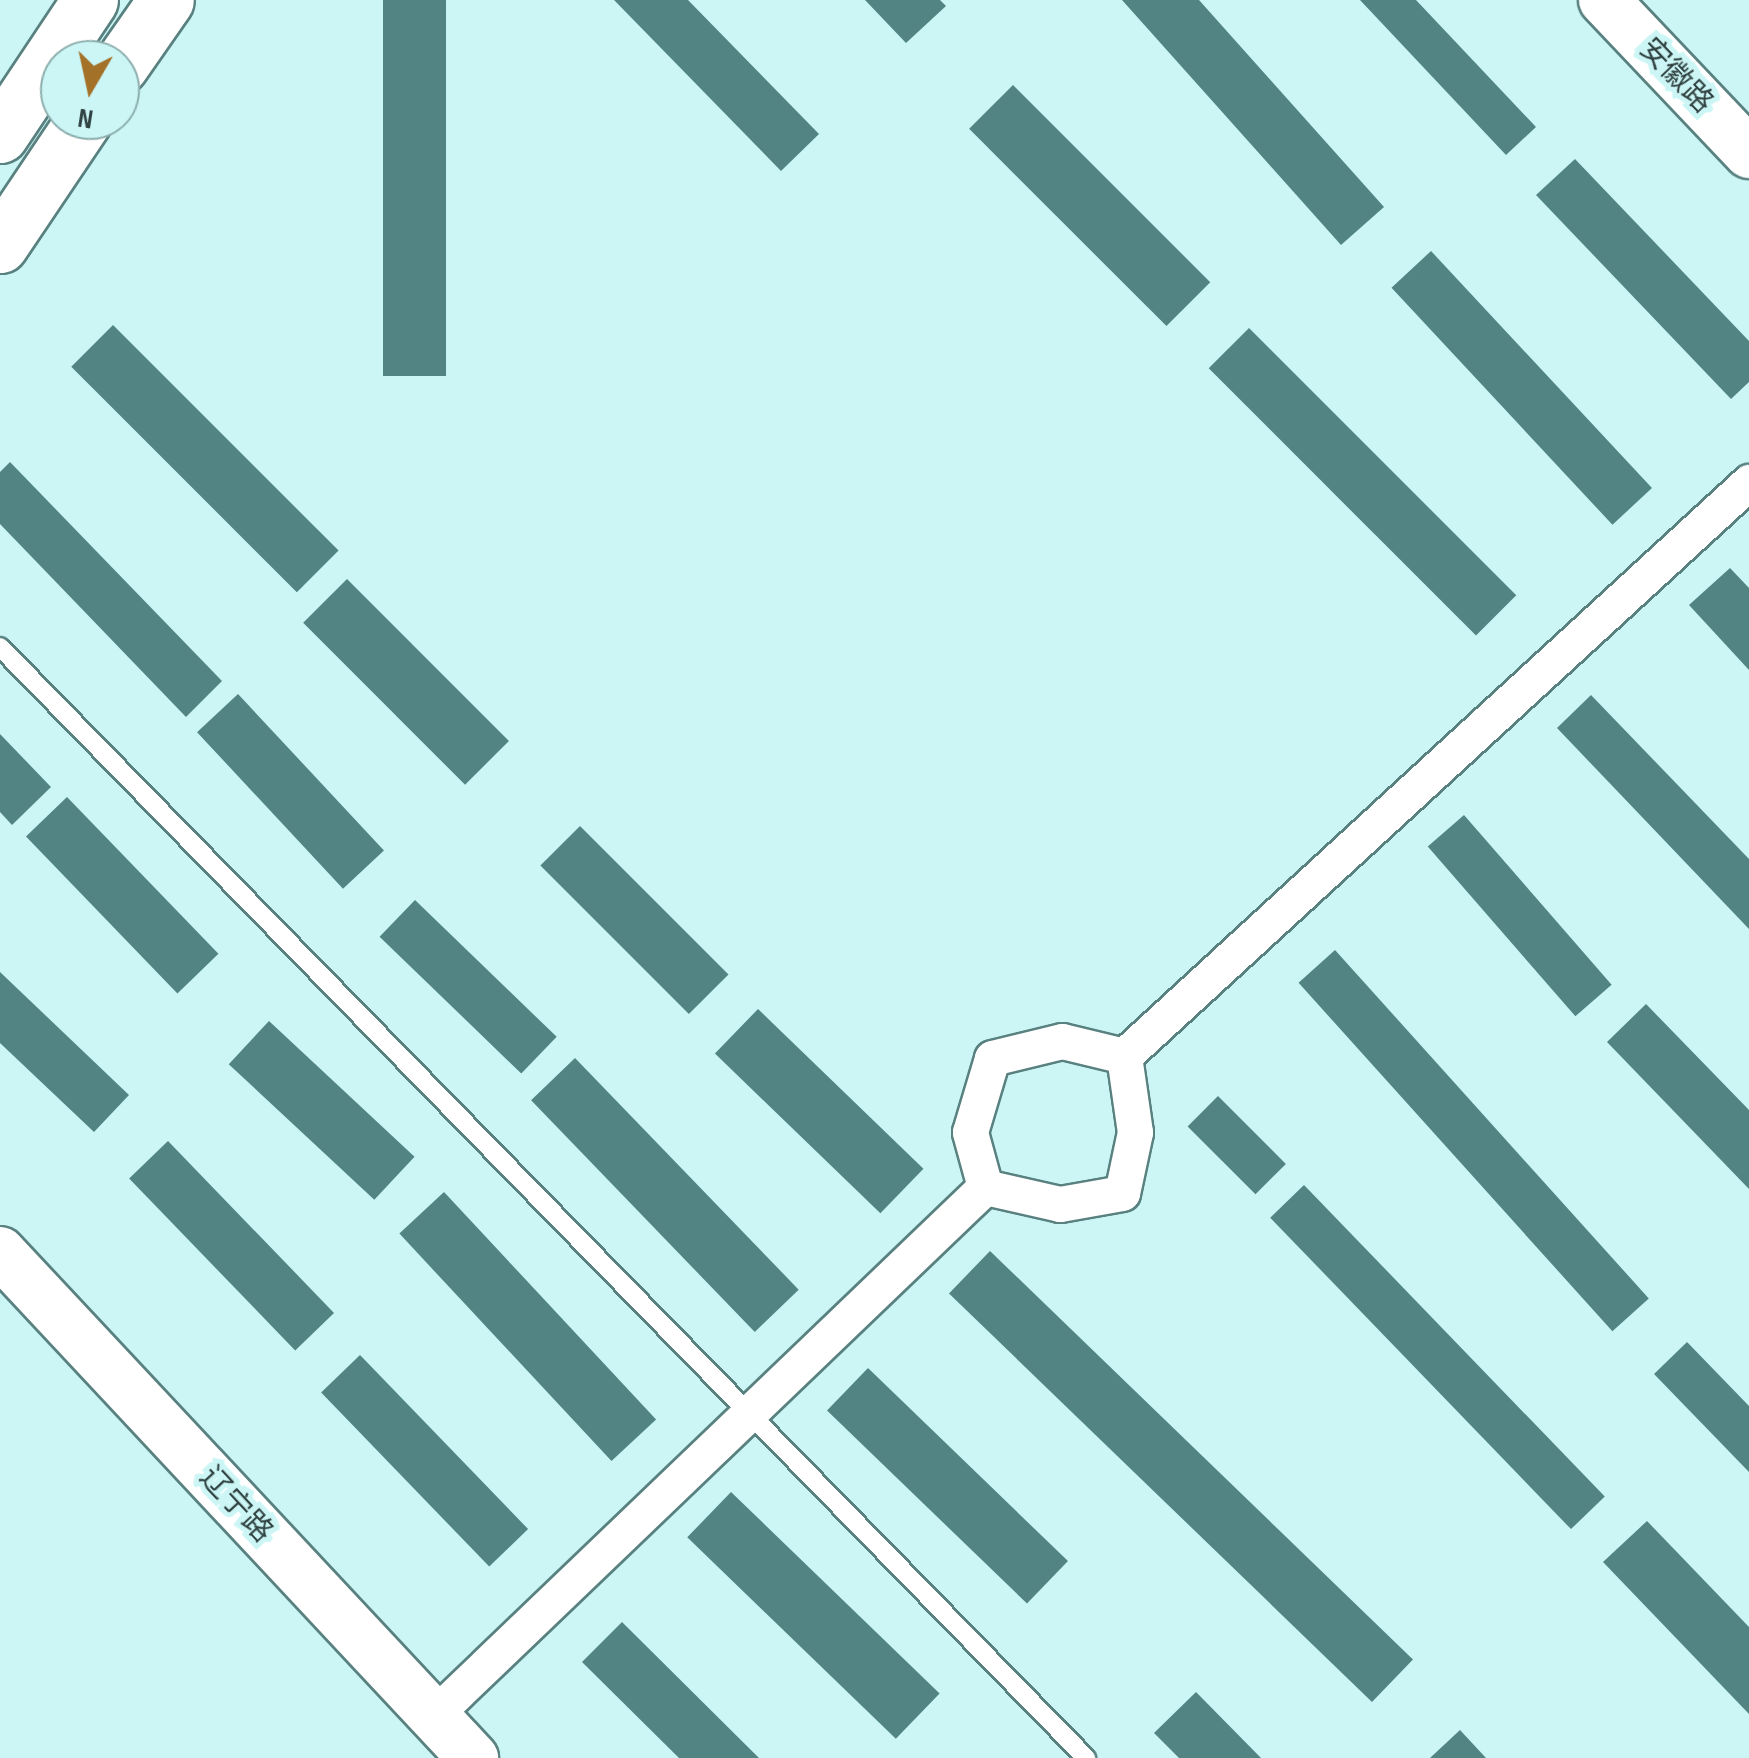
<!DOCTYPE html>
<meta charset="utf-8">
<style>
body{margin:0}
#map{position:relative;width:1749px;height:1758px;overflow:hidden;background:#cbf6f5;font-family:"Sofia Sans Condensed","Noto Sans SC",sans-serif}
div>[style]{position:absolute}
.building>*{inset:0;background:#528484;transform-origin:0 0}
.roads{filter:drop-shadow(2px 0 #598180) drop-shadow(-2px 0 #598180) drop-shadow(0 2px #598180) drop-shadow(0 -2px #598180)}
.lane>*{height:18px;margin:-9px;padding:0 9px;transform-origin:9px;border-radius:9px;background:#fff}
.street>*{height:35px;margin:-17.5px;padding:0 17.5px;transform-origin:17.5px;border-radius:17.5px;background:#fff}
.secondary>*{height:50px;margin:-25px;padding:0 25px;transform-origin:25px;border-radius:25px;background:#fff}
.primary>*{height:55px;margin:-27.5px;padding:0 27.5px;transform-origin:27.5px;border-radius:27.5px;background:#fff}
span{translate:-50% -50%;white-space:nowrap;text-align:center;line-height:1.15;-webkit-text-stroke:10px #cbf6f5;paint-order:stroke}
.street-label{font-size:30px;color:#304141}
.north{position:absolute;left:40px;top:40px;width:100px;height:100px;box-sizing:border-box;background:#cbf6f5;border:2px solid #8daead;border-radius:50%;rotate:189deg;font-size:28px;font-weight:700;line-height:40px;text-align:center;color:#304141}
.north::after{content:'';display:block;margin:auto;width:35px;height:45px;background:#a47129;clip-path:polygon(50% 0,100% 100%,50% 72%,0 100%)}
</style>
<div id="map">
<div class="building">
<div style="left:383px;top:0;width:63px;height:376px"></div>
<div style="clip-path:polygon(614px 0,688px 0,819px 134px,781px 171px)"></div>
<div style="clip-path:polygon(865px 0,940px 0,946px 6px,906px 43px)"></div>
<div style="clip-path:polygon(1122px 0,1199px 0,1384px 207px,1341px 245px)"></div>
<div style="clip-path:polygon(1360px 0,1416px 0,1536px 127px,1506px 155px)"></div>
<div style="left:1013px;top:85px;width:279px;height:62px;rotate:45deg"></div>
<div style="clip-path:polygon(1575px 159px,1749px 341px,1749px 382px,1731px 399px,1536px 195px)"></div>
<div style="left:1431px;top:251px;width:324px;height:54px;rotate:47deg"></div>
<div style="left:113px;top:325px;width:319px;height:59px;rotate:45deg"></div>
<div style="left:1249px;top:328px;width:378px;height:57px;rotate:45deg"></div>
<div style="clip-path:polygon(10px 462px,222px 681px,186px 717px,0 524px,0 472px)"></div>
<div style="clip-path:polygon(1730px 568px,1749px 588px,1749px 670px,1689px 605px)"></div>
<div style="left:347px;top:579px;width:229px;height:62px;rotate:45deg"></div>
<div style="left:238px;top:694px;width:214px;height:56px;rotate:47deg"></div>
<div style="clip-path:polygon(1591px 695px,1749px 859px,1749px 929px,1557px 728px)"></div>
<div style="clip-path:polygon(0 734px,51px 787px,12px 825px,0 812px)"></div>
<div style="left:67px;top:797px;width:218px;height:57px;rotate:46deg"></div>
<div style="left:1464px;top:815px;width:225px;height:48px;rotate:49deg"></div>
<div style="left:580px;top:826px;width:210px;height:56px;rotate:45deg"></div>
<div style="left:415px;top:900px;width:197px;height:51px;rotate:44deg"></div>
<div style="left:1335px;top:950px;width:469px;height:49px;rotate:48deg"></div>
<div style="clip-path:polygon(0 972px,129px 1095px,94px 1132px,0 1043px)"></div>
<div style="clip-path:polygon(1646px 1004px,1749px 1110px,1749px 1189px,1607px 1042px)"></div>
<div style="left:758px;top:1009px;width:230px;height:62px;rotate:44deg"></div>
<div style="left:269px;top:1021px;width:199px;height:59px;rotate:43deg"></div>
<div style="left:575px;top:1058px;width:322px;height:61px;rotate:46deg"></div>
<div style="left:1218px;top:1096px;width:96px;height:43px;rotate:45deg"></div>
<div style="left:168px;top:1141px;width:239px;height:54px;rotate:46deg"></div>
<div style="left:1304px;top:1185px;width:433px;height:47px;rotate:46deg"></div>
<div style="left:444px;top:1192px;width:311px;height:61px;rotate:47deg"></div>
<div style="left:990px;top:1251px;width:588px;height:59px;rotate:44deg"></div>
<div style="clip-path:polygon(1687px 1342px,1749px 1406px,1749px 1472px,1654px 1374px)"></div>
<div style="left:360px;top:1355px;width:242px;height:54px;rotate:46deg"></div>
<div style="left:868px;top:1368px;width:278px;height:59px;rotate:44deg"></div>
<div style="left:731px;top:1492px;width:290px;height:63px;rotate:44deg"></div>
<div style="clip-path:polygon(1647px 1521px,1749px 1627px,1749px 1714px,1603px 1562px)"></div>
<div style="clip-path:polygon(622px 1622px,759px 1758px,679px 1758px,582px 1662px)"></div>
<div style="clip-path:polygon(1196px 1692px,1261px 1758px,1179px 1758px,1154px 1733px)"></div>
<div style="clip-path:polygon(1460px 1730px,1486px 1758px,1430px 1758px)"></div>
</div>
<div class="roads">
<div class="lane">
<div style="left:0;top:647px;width:1554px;rotate:45.65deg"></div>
</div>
<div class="street">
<div style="left:1062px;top:1041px;width:64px;rotate:13.6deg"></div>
<div style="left:1124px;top:1056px;width:77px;rotate:81.8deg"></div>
<div style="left:1135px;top:1132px;width:62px;rotate:102deg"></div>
<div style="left:1122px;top:1193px;width:63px;rotate:169.9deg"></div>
<div style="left:1060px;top:1204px;width:77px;rotate:-167.2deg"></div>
<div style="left:985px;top:1187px;width:57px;rotate:-105.3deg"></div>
<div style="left:970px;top:1132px;width:77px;rotate:-73.4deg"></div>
<div style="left:992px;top:1058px;width:72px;rotate:-13.7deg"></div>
<div style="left:1124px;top:1056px;width:849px;rotate:-42.56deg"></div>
<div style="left:433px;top:1716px;width:765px;rotate:-43.78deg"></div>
</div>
<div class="secondary">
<div style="left:1604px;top:0;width:211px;rotate:46.5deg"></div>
<div style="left:0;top:1252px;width:693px;rotate:46.93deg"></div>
</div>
<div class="primary">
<div style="left:120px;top:66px;width:80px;rotate:-55.1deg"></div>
<div style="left:0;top:135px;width:162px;rotate:-56.3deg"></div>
<div style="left:0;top:245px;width:151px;rotate:-56.1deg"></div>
</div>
</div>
<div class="street-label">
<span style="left:1676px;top:76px;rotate:46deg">安徽路</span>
<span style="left:236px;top:1505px;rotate:47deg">辽宁路</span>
</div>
<div class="north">N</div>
</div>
